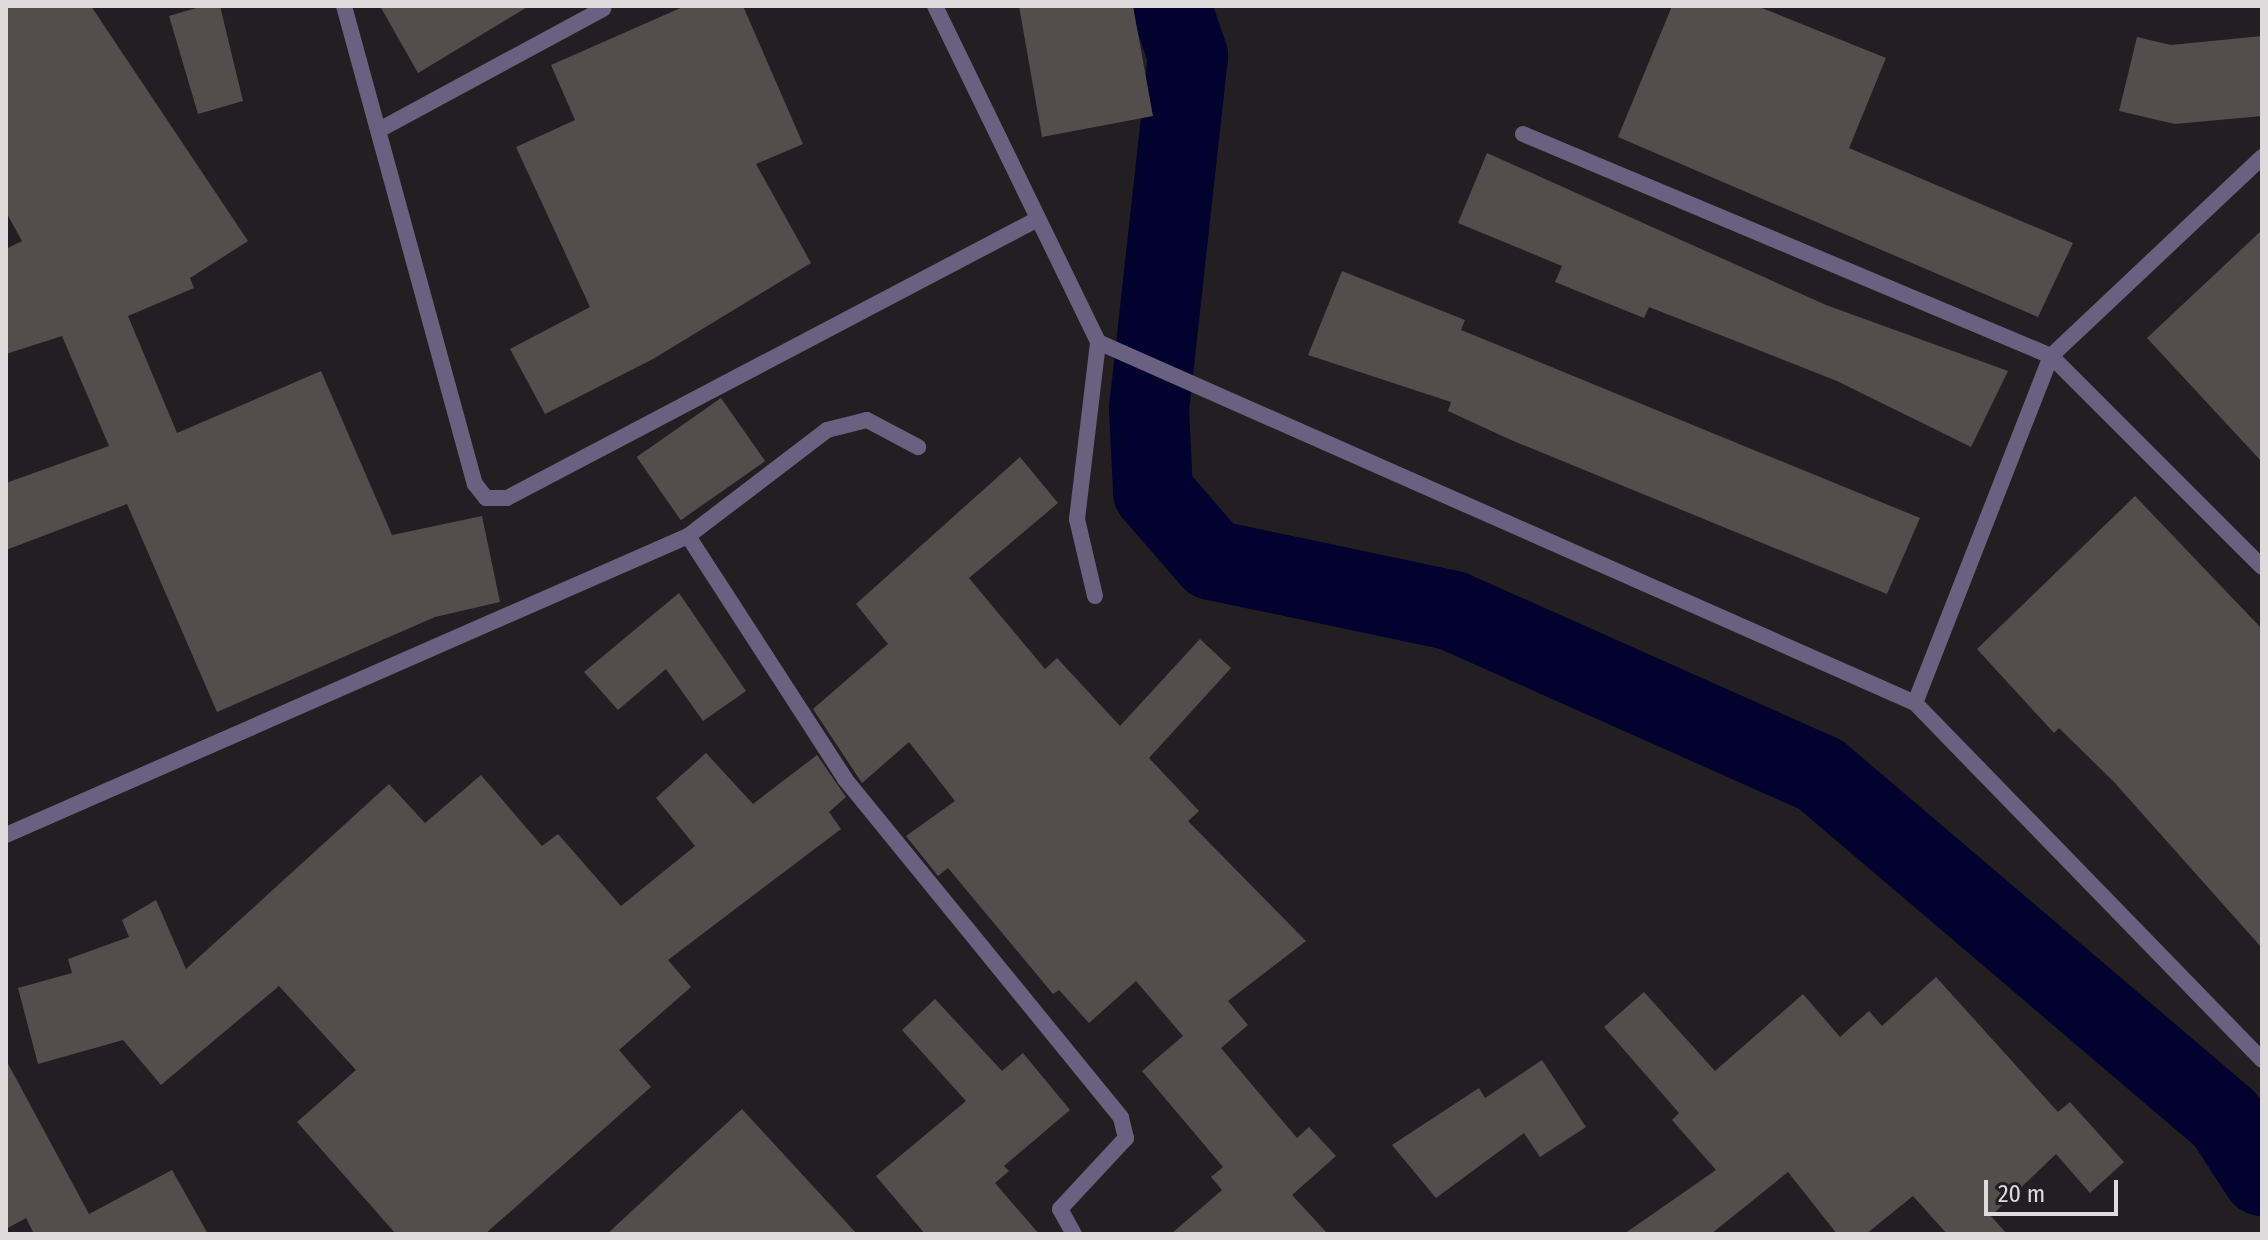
<!DOCTYPE html>
<style>
body{margin:0}
#map{position:relative;width:2268px;height:1240px;overflow:hidden;background:#231e22;font-family:"Fira Sans Condensed",sans-serif}
div>[style]{position:absolute}
.river>*{height:80px;margin:-40px;padding:0 40px;transform-origin:40px;border-radius:40px;background:#02022f}
.building>*{inset:0;background:#544d4e;transform-origin:0 0}
.minor>*{height:16px;margin:-8px;padding:0 8px;transform-origin:8px;border-radius:8px;background:#6a607f}
span{translate:-50% -50%;white-space:nowrap;text-align:center;line-height:1.15;-webkit-text-stroke:6px #231e22;paint-order:stroke}
.frame{position:absolute;inset:0;border:8px solid #dedbdd;pointer-events:none}
.scale{position:absolute;left:1984px;top:1180px;width:134px;height:36px;box-sizing:border-box;border:4px solid #dedbdd;border-top:0;padding-left:10px;font-size:24px;line-height:28px;white-space:nowrap;color:#dedbdd;-webkit-text-stroke:6px #231e22;paint-order:stroke}
</style>
<div id="map">
<div class="river">
<div style="left:1171px;top:6px;width:53px;rotate:71.2deg"></div>
<div style="left:1188px;top:56px;width:355px;rotate:96.3deg"></div>
<div style="left:1149px;top:409px;width:83px;rotate:87.2deg"></div>
<div style="left:1153px;top:492px;width:90px;rotate:49.1deg"></div>
<div style="left:1212px;top:560px;width:246px;rotate:11.9deg"></div>
<div style="left:1453px;top:611px;width:403px;rotate:24deg"></div>
<div style="left:1821px;top:775px;width:531px;rotate:40.41deg"></div>
<div style="left:2225px;top:1119px;width:68px;rotate:57deg"></div>
</div>
<div class="building">
<div style="clip-path:polygon(6px 6px,91px 6px,248px 241px,190px 278px,194px 288px,128px 316px,177px 433px,321px 371px,392px 535px,482px 516px,500px 602px,435px 617px,217px 712px,127px 504px,6px 550px,6px 483px,109px 446px,62px 336px,6px 354px,6px 249px,22px 241px,6px 212px)"></div>
<div style="clip-path:polygon(203px 6px,220px 6px,243px 101px,198px 114px,169px 16px)"></div>
<div style="clip-path:polygon(380px 6px,529px 6px,418px 73px)"></div>
<div style="clip-path:polygon(685px 6px,743px 6px,803px 144px,756px 164px,811px 263px,653px 359px,545px 414px,510px 349px,590px 307px,516px 147px,575px 120px,551px 65px)"></div>
<div style="clip-path:polygon(1019px 6px,1133px 6px,1153px 116px,1042px 137px)"></div>
<div style="clip-path:polygon(1672px 6px,1757px 6px,1886px 58px,1849px 148px,2073px 243px,2038px 317px,1618px 137px)"></div>
<div style="clip-path:polygon(2262px 36px,2262px 116px,2175px 124px,2119px 111px,2137px 37px,2171px 45px)"></div>
<div style="clip-path:polygon(1487px 153px,1826px 305px,2008px 371px,1971px 447px,1837px 381px,1649px 307px,1644px 318px,1555px 282px,1562px 266px,1458px 223px)"></div>
<div style="clip-path:polygon(2262px 230px,2262px 462px,2147px 338px)"></div>
<div style="clip-path:polygon(1342px 271px,1465px 320px,1461px 330px,1920px 518px,1887px 594px,1511px 440px,1448px 411px,1451px 402px,1308px 355px)"></div>
<div style="left:721px;top:398px;width:77px;height:103px;rotate:55deg"></div>
<div style="clip-path:polygon(1020px 457px,1058px 503px,969px 578px,1045px 669px,1057px 658px,1120px 726px,1200px 639px,1231px 668px,1149px 758px,1199px 811px,1188px 821px,1306px 941px,1228px 1001px,1248px 1025px,1221px 1048px,1297px 1138px,1309px 1127px,1336px 1156px,1292px 1195px,1328px 1234px,1171px 1234px,1222px 1190px,1211px 1177px,1223px 1167px,1142px 1071px,1183px 1036px,1136px 981px,1089px 1023px,1059px 990px,1053px 994px,948px 868px,938px 876px,906px 836px,955px 801px,909px 742px,862px 783px,813px 709px,888px 644px,856px 604px)"></div>
<div style="clip-path:polygon(2135px 496px,2262px 629px,2262px 948px,2114px 782px,2059px 728px,2054px 733px,1977px 649px)"></div>
<div style="clip-path:polygon(679px 593px,746px 691px,703px 721px,666px 669px,618px 710px,584px 672px)"></div>
<div style="clip-path:polygon(706px 753px,753px 804px,817px 755px,846px 797px,829px 812px,841px 829px,668px 960px,691px 987px,619px 1050px,651px 1087px,485px 1234px,396px 1234px,297px 1122px,356px 1070px,279px 986px,161px 1085px,123px 1040px,38px 1064px,18px 988px,72px 973px,68px 959px,129px 937px,122px 920px,156px 900px,186px 969px,389px 784px,425px 823px,481px 775px,542px 846px,558px 834px,621px 906px,695px 846px,656px 798px)"></div>
<div style="clip-path:polygon(1936px 977px,2058px 1112px,2070px 1102px,2124px 1162px,2090px 1193px,2056px 1154px,1991px 1216px,2007px 1234px,1947px 1234px,1913px 1196px,1866px 1234px,1837px 1234px,1788px 1172px,1711px 1234px,1624px 1234px,1716px 1170px,1672px 1120px,1679px 1113px,1604px 1027px,1644px 992px,1715px 1071px,1803px 994px,1840px 1037px,1869px 1011px,1882px 1026px)"></div>
<div style="clip-path:polygon(935px 999px,1002px 1071px,1023px 1053px,1070px 1110px,1004px 1166px,1009px 1171px,995px 1183px,1039px 1234px,925px 1234px,876px 1176px,966px 1101px,902px 1030px)"></div>
<div style="clip-path:polygon(6px 1060px,89px 1214px,172px 1170px,208px 1234px,34px 1234px,26px 1218px,6px 1229px)"></div>
<div style="clip-path:polygon(1542px 1060px,1586px 1127px,1540px 1157px,1524px 1133px,1436px 1198px,1392px 1145px,1479px 1088px,1485px 1098px)"></div>
<div style="clip-path:polygon(742px 1109px,857px 1234px,607px 1234px)"></div>
</div>
<div class="minor">
<div style="left:344px;top:6px;width:496px;rotate:74.7deg"></div>
<div style="left:475px;top:484px;width:18px;rotate:52deg"></div>
<div style="left:486px;top:498px;width:21px"></div>
<div style="left:507px;top:498px;width:595px;rotate:-27.73deg"></div>
<div style="left:935px;top:6px;width:373px;rotate:64.1deg"></div>
<div style="left:1098px;top:342px;width:893px;rotate:23.84deg"></div>
<div style="left:1915px;top:703px;width:498px;rotate:45.8deg"></div>
<div style="left:379px;top:130px;width:255px;rotate:-28.4deg"></div>
<div style="left:1523px;top:134px;width:573px;rotate:22.8deg"></div>
<div style="left:2051px;top:356px;width:298px;rotate:45deg"></div>
<div style="left:688px;top:536px;width:289px;rotate:57.1deg"></div>
<div style="left:845px;top:779px;width:437px;rotate:50.8deg"></div>
<div style="left:1121px;top:1118px;width:21px;rotate:76deg"></div>
<div style="left:1126px;top:1138px;width:97px;rotate:132.9deg"></div>
<div style="left:1060px;top:1209px;width:29px;rotate:61deg"></div>
<div style="left:1095px;top:596px;width:79px;rotate:-103.2deg"></div>
<div style="left:1077px;top:519px;width:178px;rotate:-83.2deg"></div>
<div style="left:1915px;top:703px;width:373px;rotate:-68.6deg"></div>
<div style="left:2051px;top:356px;width:290px;rotate:-43.3deg"></div>
<div style="left:6px;top:835px;width:745px;rotate:-23.67deg"></div>
<div style="left:688px;top:536px;width:175px;rotate:-37.3deg"></div>
<div style="left:827px;top:430px;width:41px;rotate:-14deg"></div>
<div style="left:867px;top:420px;width:58px;rotate:27.9deg"></div>
</div>
<div class="frame"></div>
<div class="scale">20 m</div>
</div>
